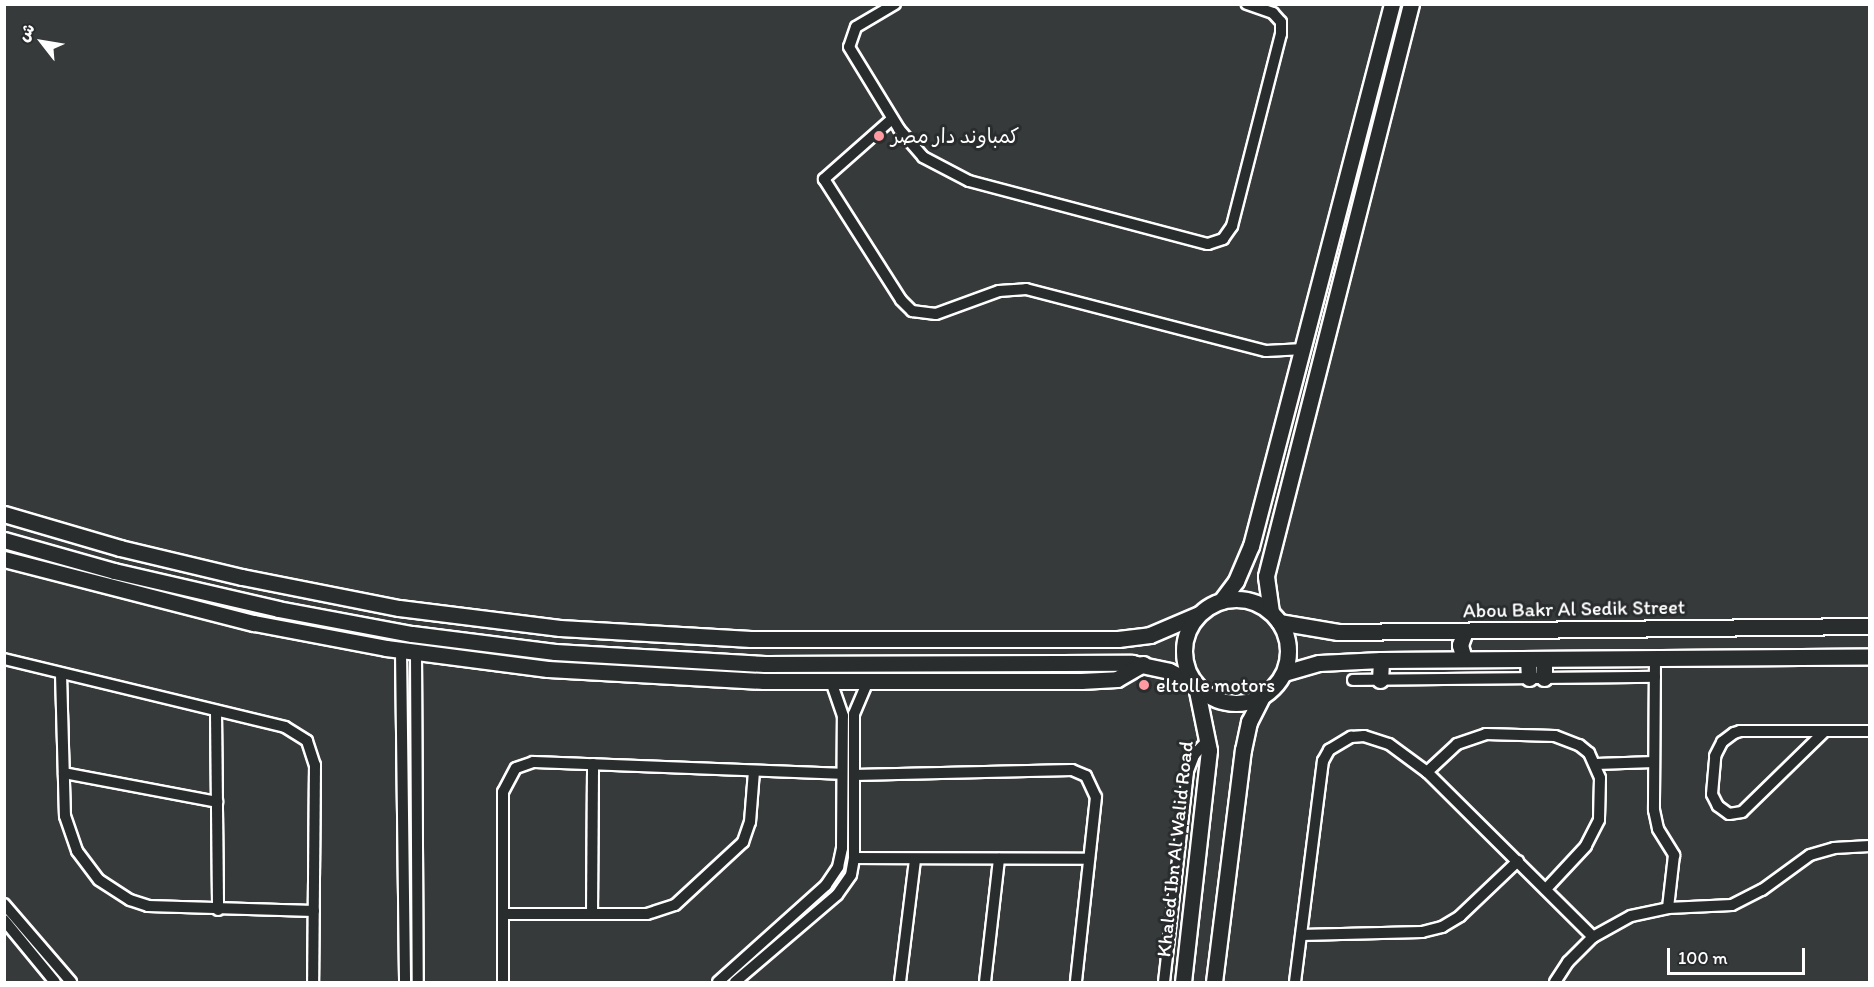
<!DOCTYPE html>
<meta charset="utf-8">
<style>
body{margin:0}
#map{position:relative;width:1874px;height:987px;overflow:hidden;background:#373a3b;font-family:Itim,"Playpen Sans Arabic",sans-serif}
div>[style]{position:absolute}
.roads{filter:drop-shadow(2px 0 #fff) drop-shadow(-2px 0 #fff) drop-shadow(0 2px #fff) drop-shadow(0 -2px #fff)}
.street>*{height:10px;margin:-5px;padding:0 5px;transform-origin:5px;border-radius:5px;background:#2a2d2e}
.secondary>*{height:15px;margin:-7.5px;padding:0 7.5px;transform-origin:7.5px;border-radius:7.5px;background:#2a2d2e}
.secondary>.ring{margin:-7.5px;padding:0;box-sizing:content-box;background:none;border:15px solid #2a2d2e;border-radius:50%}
.dots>*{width:16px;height:16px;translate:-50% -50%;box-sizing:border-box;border:3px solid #2a2d2e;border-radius:50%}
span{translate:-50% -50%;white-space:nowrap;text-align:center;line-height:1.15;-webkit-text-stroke:6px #2a2d2e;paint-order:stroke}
.poi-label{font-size:20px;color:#fff}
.left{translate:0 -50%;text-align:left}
.street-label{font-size:20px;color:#fff}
.frame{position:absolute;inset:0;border:6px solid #fff;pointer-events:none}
.north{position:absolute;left:12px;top:12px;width:60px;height:60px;-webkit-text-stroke:4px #2a2d2e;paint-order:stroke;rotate:301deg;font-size:16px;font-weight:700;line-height:24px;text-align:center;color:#fff}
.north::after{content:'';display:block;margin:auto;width:21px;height:27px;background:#fff;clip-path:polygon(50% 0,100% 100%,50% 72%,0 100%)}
.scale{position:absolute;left:1667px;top:948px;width:138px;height:27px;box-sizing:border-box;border:3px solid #fff;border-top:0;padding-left:8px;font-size:18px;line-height:21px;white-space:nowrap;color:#fff;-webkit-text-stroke:4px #2a2d2e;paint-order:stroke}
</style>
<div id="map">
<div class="roads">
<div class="street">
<div style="left:895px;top:4px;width:45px;rotate:149.5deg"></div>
<div style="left:856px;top:27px;width:21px;rotate:109deg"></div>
<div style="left:849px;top:47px;width:96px;rotate:58.6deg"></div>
<div style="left:899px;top:129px;width:37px;rotate:49deg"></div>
<div style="left:923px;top:157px;width:52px;rotate:27.6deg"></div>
<div style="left:969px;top:181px;width:247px;rotate:14.8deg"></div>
<div style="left:1208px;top:244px;width:16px;rotate:-18deg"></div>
<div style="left:1223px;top:239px;width:16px;rotate:-55deg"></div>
<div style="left:1232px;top:226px;width:198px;rotate:-75.7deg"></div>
<div style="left:1281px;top:34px;width:12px;rotate:-90deg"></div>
<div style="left:1281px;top:22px;width:12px;rotate:-132deg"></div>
<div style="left:1273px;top:13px;width:28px;rotate:-161deg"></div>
<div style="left:892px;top:119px;width:91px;rotate:138.6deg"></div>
<div style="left:824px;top:179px;width:143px;rotate:57.5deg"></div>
<div style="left:901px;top:300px;width:16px;rotate:45deg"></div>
<div style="left:912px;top:311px;width:24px;rotate:7deg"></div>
<div style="left:936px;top:314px;width:67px;rotate:-20.1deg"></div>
<div style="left:999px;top:291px;width:27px;rotate:-4deg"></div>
<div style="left:1026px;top:289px;width:248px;rotate:14.5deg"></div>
<div style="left:1266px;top:351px;width:38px;rotate:-3deg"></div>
<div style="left:401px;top:651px;width:331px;rotate:89.3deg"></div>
<div style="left:416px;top:653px;width:329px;rotate:89.7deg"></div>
<div style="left:4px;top:659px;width:289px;rotate:13.6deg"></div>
<div style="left:285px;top:727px;width:26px;rotate:32deg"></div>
<div style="left:307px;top:741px;width:25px;rotate:72deg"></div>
<div style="left:315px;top:765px;width:217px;rotate:90.5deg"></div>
<div style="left:1655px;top:659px;width:151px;rotate:90.4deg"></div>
<div style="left:1654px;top:810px;width:19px;rotate:78deg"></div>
<div style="left:1658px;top:829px;width:31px;rotate:58deg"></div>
<div style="left:1674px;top:855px;width:53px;rotate:96.5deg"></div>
<div style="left:61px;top:674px;width:142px;rotate:88.4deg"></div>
<div style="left:65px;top:816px;width:37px;rotate:71deg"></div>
<div style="left:77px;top:851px;width:36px;rotate:53deg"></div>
<div style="left:99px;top:880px;width:37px;rotate:33deg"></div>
<div style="left:130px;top:900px;width:19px;rotate:18deg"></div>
<div style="left:148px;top:906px;width:166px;rotate:1.7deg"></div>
<div style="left:1353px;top:680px;width:302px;rotate:-0.6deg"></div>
<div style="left:216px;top:712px;width:198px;rotate:89.4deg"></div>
<div style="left:1825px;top:731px;width:116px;rotate:135.7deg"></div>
<div style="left:1742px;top:812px;width:13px;rotate:171deg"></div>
<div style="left:1729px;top:814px;width:14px;rotate:-144deg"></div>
<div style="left:1718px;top:806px;width:13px;rotate:-117deg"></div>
<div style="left:1712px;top:794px;width:38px;rotate:-85deg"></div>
<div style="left:1715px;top:756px;width:16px;rotate:-63deg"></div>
<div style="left:1722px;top:742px;width:15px;rotate:-37deg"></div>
<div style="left:1734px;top:733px;width:6px;rotate:-18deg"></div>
<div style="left:1740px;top:731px;width:130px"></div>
<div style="left:1596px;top:764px;width:58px;rotate:-2deg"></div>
<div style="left:1427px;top:772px;width:41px;rotate:-43deg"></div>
<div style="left:1457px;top:744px;width:31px;rotate:-19deg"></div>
<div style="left:1486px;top:734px;width:69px;rotate:1.7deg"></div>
<div style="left:1555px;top:736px;width:26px;rotate:21deg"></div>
<div style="left:1579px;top:745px;width:13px;rotate:39deg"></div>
<div style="left:1589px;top:753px;width:27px;rotate:66deg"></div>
<div style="left:1600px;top:778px;width:42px;rotate:91.4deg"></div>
<div style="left:1599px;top:820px;width:29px;rotate:117deg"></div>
<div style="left:1586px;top:846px;width:59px;rotate:132.9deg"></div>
<div style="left:64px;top:773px;width:156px;rotate:10.7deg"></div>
<div style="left:854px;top:775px;width:218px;rotate:-1.3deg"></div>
<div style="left:1072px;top:770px;width:15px;rotate:23deg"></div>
<div style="left:1086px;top:776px;width:23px;rotate:65deg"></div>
<div style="left:1096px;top:797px;width:186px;rotate:96.2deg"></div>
<div style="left:854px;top:858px;width:235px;rotate:0.2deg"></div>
<div style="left:4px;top:904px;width:103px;rotate:49.3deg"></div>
<div style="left:503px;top:914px;width:144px"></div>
<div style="left:647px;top:914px;width:29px;rotate:-18deg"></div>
<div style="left:675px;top:905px;width:93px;rotate:-42.8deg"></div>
<div style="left:743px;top:842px;width:21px;rotate:-71deg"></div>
<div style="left:750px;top:822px;width:51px;rotate:-85.5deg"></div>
<div style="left:592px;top:914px;width:150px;rotate:-89.6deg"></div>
<div style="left:4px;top:920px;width:80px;rotate:50.6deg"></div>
<div style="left:1301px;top:935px;width:121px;rotate:-1.4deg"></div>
<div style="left:1422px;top:932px;width:21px;rotate:-14deg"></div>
<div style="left:1442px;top:927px;width:21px;rotate:-31deg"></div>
<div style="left:1460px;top:916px;width:80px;rotate:-43.5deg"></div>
<div style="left:503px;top:982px;width:190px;rotate:-90deg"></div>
<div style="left:503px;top:792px;width:27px;rotate:-62deg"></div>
<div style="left:516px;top:768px;width:18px;rotate:-19deg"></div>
<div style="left:533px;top:762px;width:309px;rotate:2.2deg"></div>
<div style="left:718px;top:982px;width:145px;rotate:-41.9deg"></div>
<div style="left:826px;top:885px;width:22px;rotate:-56deg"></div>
<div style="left:838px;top:867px;width:19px;rotate:-78deg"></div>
<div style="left:842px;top:848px;width:132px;rotate:-89.6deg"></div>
<div style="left:843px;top:716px;width:37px;rotate:-109deg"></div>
<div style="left:735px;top:982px;width:134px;rotate:-40.5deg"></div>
<div style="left:837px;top:895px;width:24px;rotate:-55deg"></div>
<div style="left:851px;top:875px;width:17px;rotate:-80deg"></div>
<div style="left:854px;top:858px;width:144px;rotate:-90deg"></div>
<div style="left:854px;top:714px;width:36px;rotate:-67deg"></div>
<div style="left:900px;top:982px;width:124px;rotate:-83deg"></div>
<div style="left:985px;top:982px;width:124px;rotate:-83.5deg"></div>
<div style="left:1164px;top:982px;width:212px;rotate:-83.5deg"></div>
<div style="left:1188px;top:771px;width:17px;rotate:-69deg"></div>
<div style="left:1194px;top:755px;width:22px;rotate:-47deg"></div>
<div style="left:1295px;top:982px;width:223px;rotate:-82.8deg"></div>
<div style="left:1323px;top:761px;width:13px;rotate:-61deg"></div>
<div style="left:1329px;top:750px;width:26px;rotate:-31deg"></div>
<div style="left:1351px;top:737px;width:13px;rotate:-4deg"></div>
<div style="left:1364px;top:736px;width:26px;rotate:18deg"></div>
<div style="left:1389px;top:744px;width:47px;rotate:36.4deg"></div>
<div style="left:1427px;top:772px;width:234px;rotate:44.8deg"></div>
<div style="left:1555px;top:982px;width:24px;rotate:-57deg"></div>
<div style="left:1568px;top:962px;width:35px;rotate:-45deg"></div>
<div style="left:1593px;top:937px;width:43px;rotate:-28.9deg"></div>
<div style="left:1631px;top:916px;width:38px;rotate:-12deg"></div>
<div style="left:1668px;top:908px;width:64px;rotate:-2.7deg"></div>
<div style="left:1732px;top:905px;width:34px;rotate:-27deg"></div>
<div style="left:1762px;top:890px;width:59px;rotate:-36.1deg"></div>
<div style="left:1810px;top:855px;width:25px;rotate:-16deg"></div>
<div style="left:1834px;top:848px;width:36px;rotate:-3deg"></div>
</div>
<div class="secondary">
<div style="left:4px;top:514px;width:121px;rotate:16.3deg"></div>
<div style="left:120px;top:548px;width:125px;rotate:13.4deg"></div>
<div style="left:242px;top:577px;width:160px;rotate:11.2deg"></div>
<div style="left:399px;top:608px;width:162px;rotate:7.1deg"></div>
<div style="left:560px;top:628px;width:191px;rotate:3.3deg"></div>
<div style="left:751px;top:639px;width:367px"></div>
<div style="left:1118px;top:639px;width:32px;rotate:-7deg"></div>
<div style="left:1150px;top:635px;width:53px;rotate:-23.2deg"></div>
<div style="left:4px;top:540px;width:114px;rotate:15.7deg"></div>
<div style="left:114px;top:571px;width:168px;rotate:13deg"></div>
<div style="left:278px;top:609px;width:136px;rotate:10.6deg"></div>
<div style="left:412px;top:634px;width:144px;rotate:7.2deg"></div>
<div style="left:555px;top:652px;width:210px;rotate:3.3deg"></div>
<div style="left:765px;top:664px;width:367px;rotate:-0.2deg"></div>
<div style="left:1132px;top:663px;width:38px;rotate:12deg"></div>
<div style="left:1169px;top:671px;width:28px;rotate:26deg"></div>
<div style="left:4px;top:559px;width:258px;rotate:14.4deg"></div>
<div style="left:254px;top:623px;width:134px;rotate:10.7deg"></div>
<div style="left:386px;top:648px;width:163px;rotate:7.4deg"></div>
<div style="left:548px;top:669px;width:216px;rotate:3.2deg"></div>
<div style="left:764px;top:681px;width:317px"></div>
<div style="left:1081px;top:681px;width:36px;rotate:-3deg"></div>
<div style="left:1117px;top:679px;width:30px;rotate:-30deg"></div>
<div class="ring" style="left:1184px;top:599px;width:89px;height:89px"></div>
<div style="left:1221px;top:601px;width:25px;rotate:-53deg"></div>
<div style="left:1236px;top:581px;width:38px;rotate:-67deg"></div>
<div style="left:1251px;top:546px;width:560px;rotate:-75.42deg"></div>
<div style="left:1271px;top:612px;width:36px;rotate:-98deg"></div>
<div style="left:1266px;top:576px;width:590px;rotate:-75.78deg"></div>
<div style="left:1279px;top:622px;width:60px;rotate:9.6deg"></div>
<div style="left:1338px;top:632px;width:532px;rotate:-0.65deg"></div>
<div style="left:1464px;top:659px;width:15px;rotate:-106deg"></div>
<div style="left:1460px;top:645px;width:15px;rotate:-70deg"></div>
<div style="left:1528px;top:659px;width:19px;rotate:87deg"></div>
<div style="left:1284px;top:673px;width:36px;rotate:-16deg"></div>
<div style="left:1319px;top:663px;width:62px;rotate:-2.8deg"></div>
<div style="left:1381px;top:660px;width:489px;rotate:-0.4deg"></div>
<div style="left:1544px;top:678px;width:19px;rotate:-90deg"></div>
<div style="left:1380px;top:680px;width:20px;rotate:-87deg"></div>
<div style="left:1183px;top:982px;width:233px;rotate:-83.6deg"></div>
<div style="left:1209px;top:750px;width:65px;rotate:-101.5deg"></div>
<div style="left:1214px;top:982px;width:234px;rotate:-82.9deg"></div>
<div style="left:1243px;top:750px;width:29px;rotate:-78deg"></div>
<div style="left:1249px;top:722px;width:28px;rotate:-63deg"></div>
</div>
</div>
<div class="dots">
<div style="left:879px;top:136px;background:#ff9aa2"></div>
<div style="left:1144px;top:685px;background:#ff9aa2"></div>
</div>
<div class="poi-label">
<span class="left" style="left:891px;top:136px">كمباوند دار مصر</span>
<span class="left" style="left:1156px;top:685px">eltolle motors</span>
</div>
<div class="street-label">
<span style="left:1574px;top:609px;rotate:-1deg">Abou Bakr Al Sedik Street</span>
<span style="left:1175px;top:849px;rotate:-84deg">Khaled Ibn Al Walid Road</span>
</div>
<div class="frame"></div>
<div class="north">ش</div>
<div class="scale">100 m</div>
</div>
